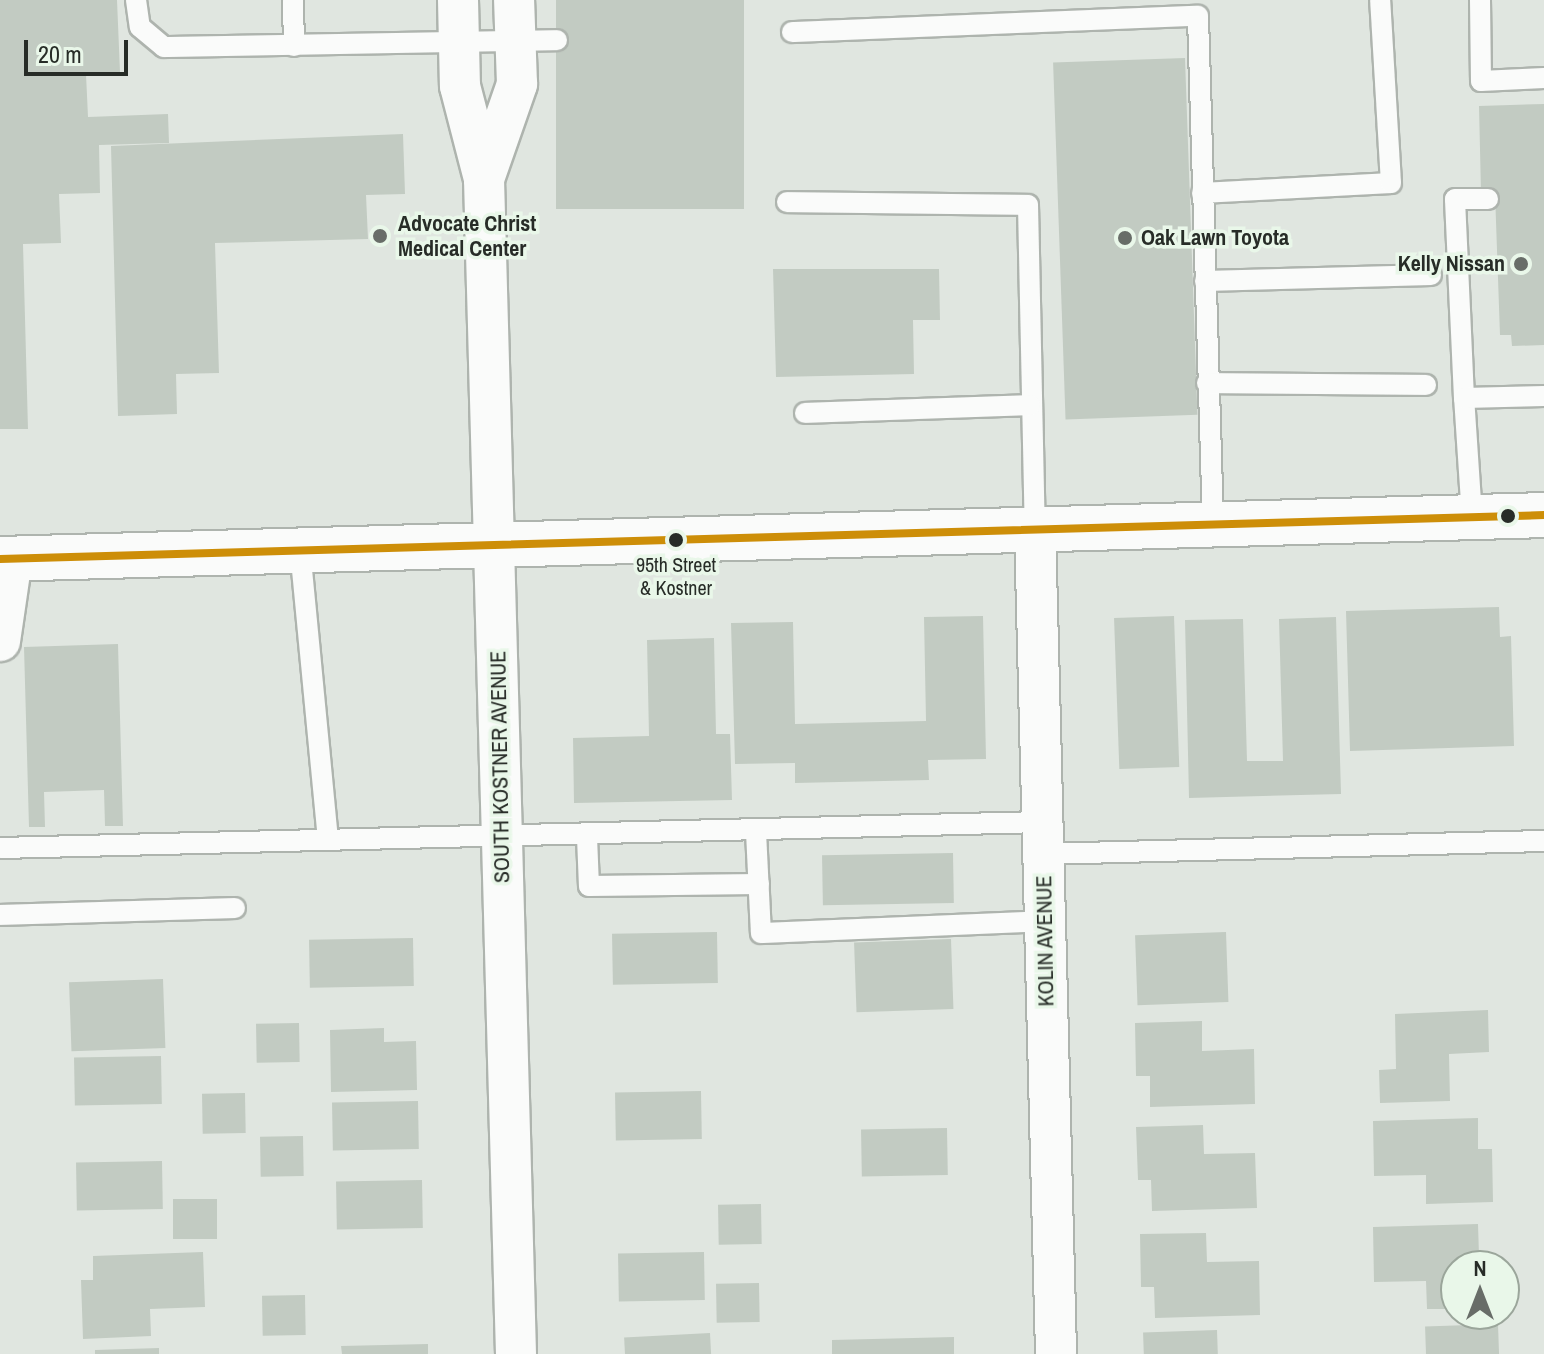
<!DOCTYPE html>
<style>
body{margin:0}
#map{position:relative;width:1544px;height:1354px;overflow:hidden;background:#e0e6e0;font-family:"Archivo Narrow",sans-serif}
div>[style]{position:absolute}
.building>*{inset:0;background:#c2cbc2;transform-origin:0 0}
.roads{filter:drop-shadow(2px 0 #aeb4ae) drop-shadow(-2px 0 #aeb4ae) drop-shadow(0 2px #aeb4ae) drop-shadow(0 -2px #aeb4ae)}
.service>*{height:20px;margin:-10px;padding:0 10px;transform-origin:10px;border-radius:10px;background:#fafbfa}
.minor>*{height:40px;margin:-20px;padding:0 20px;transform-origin:20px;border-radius:20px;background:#fafbfa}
.primary>*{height:44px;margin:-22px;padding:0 22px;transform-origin:22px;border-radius:22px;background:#fafbfa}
.bus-1>*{height:8px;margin:-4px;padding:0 4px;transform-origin:4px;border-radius:4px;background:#cd8e08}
.dots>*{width:22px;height:22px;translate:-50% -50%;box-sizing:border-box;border:4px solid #e9f7e9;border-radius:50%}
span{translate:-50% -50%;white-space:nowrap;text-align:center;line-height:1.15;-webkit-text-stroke:7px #e9f7e9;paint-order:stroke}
.bus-label{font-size:20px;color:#272c27}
.poi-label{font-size:22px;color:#272c27;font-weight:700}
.left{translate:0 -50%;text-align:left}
.right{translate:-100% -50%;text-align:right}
.street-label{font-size:22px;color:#272c27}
.north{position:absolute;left:1440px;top:1250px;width:80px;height:80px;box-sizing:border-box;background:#e9f7e9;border:2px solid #9ba69b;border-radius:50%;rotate:0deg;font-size:22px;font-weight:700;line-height:32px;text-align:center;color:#272c27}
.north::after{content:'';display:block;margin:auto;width:28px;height:36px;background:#686d68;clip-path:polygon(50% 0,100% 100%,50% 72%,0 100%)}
.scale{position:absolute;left:24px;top:40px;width:104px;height:36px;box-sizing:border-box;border:4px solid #272c27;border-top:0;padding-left:10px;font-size:24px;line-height:28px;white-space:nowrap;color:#272c27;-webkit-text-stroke:6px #e9f7e9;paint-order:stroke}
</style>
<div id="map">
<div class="building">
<div style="clip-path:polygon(0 0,117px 0,120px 72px,86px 74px,88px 117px,168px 114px,169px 143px,99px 145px,100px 193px,59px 194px,61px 243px,23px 244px,28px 429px,0 429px)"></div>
<div style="left:556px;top:0;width:188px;height:209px"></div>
<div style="left:1185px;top:58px;width:357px;height:132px;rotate:88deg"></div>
<div style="clip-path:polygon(1544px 104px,1544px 345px,1512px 346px,1511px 335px,1500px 335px,1495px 193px,1481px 193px,1479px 106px)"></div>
<div style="clip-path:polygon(403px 134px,405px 194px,366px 195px,368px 239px,215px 243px,219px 373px,176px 374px,177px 414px,118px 416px,111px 146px)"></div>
<div style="clip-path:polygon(773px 269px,939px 269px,940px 320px,913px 320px,914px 374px,776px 377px)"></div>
<div style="clip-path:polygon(1499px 607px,1500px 637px,1511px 636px,1514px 746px,1350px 751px,1346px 611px)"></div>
<div style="clip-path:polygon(983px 616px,986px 759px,928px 760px,929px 780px,795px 783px,795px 763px,735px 764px,731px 623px,793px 622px,795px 724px,926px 721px,924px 617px)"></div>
<div style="left:1174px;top:616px;width:151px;height:60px;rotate:88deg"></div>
<div style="clip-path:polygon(1336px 617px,1341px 794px,1189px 798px,1185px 620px,1243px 619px,1247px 761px,1283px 761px,1279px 619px)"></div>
<div style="clip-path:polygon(714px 638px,716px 734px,730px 734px,732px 800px,574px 803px,573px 738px,649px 736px,647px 640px)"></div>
<div style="clip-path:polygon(118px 644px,123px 826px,105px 826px,104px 790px,44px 792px,45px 827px,29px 827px,24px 647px)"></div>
<div style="left:953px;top:853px;width:50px;height:131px;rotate:89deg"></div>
<div style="left:717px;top:932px;width:51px;height:105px;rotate:89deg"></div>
<div style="left:1226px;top:932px;width:70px;height:91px;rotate:88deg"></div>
<div style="left:413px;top:938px;width:48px;height:104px;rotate:89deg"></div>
<div style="left:951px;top:939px;width:70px;height:97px;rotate:88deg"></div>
<div style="left:163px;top:979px;width:69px;height:94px;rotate:88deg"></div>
<div style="clip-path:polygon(1488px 1010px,1489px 1052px,1449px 1054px,1450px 1101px,1380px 1103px,1379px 1070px,1396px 1069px,1395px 1014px)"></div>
<div style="clip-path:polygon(1202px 1021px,1202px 1051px,1254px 1049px,1255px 1104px,1150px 1107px,1150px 1076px,1136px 1076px,1135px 1023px)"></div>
<div style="left:299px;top:1023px;width:39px;height:43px;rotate:89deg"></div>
<div style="clip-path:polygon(384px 1028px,384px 1042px,416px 1041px,417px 1090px,331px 1092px,330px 1030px)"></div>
<div style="left:161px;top:1056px;width:48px;height:87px;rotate:89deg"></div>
<div style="left:701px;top:1091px;width:48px;height:86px;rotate:89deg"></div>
<div style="left:245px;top:1093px;width:40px;height:43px;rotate:89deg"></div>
<div style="left:418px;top:1101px;width:48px;height:86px;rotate:89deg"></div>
<div style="clip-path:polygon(1478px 1118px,1478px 1149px,1492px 1149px,1493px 1202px,1426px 1204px,1426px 1175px,1374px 1176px,1373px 1121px)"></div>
<div style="clip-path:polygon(1203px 1125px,1204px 1154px,1255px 1153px,1257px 1208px,1152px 1211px,1151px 1180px,1138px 1180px,1136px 1127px)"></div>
<div style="left:947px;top:1128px;width:47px;height:86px;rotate:89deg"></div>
<div style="left:303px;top:1136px;width:40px;height:43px;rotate:89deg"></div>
<div style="left:162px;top:1161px;width:48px;height:86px;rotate:89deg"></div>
<div style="left:422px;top:1180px;width:48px;height:86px;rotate:89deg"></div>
<div style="left:217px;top:1199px;width:40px;height:44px;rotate:90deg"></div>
<div style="left:761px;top:1204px;width:40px;height:43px;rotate:89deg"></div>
<div style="clip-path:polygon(1478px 1224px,1479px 1255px,1492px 1255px,1492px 1266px,1456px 1266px,1456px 1309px,1427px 1309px,1426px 1281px,1374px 1282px,1373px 1227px)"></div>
<div style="clip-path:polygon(1206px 1233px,1207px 1262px,1259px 1261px,1260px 1315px,1155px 1318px,1154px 1287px,1141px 1287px,1140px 1234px)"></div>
<div style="clip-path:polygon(203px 1252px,205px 1307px,150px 1309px,151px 1336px,83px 1339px,81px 1280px,93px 1280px,93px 1256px)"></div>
<div style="left:704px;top:1252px;width:48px;height:86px;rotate:89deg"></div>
<div style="left:759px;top:1283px;width:39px;height:43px;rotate:89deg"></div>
<div style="left:305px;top:1295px;width:40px;height:43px;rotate:89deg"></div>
<div style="left:1498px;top:1324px;width:30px;height:73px;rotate:88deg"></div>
<div style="left:1217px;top:1330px;width:24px;height:74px;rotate:88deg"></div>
<div style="left:710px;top:1333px;width:21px;height:86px;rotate:87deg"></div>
<div style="clip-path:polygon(954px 1337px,954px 1354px,832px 1354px,832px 1340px)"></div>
<div style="clip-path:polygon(428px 1344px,428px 1354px,342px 1354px,341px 1346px)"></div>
<div style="clip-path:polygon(159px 1348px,159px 1354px,95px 1354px,95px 1350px)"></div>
</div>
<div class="roads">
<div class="service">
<div style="left:136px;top:0;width:27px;rotate:82deg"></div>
<div style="left:140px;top:27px;width:31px;rotate:40deg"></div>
<div style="left:164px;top:47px;width:393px;rotate:-1deg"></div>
<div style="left:293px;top:0;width:46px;rotate:88.8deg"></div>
<div style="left:1480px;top:0;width:81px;rotate:89.3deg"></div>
<div style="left:1481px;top:81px;width:63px;rotate:-2.7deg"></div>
<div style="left:792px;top:32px;width:406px;rotate:-2.3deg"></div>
<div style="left:1198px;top:16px;width:508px;rotate:88.31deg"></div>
<div style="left:1202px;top:193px;width:189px;rotate:-3deg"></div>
<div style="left:1391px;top:183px;width:183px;rotate:-93.4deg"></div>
<div style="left:787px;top:202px;width:241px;rotate:0.7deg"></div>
<div style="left:1028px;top:205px;width:324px;rotate:88.8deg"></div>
<div style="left:1205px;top:281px;width:226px;rotate:-1.5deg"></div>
<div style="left:1207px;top:383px;width:219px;rotate:0.5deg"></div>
<div style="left:1464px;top:398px;width:199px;rotate:-92.6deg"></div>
<div style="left:1455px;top:199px;width:33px"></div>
<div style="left:805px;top:413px;width:225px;rotate:-2deg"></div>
<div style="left:1472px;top:517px;width:119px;rotate:-93.8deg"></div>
<div style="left:1464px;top:398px;width:80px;rotate:-1.4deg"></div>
<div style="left:300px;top:549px;width:290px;rotate:84.5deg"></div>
<div style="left:756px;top:832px;width:101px;rotate:87.2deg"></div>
<div style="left:761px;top:933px;width:284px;rotate:-2.4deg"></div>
<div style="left:587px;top:837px;width:49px;rotate:87.7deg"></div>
<div style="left:589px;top:886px;width:170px;rotate:-0.7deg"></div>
<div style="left:0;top:848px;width:1041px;rotate:-1.43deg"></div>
<div style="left:1043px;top:854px;width:501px;rotate:-1.49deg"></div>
<div style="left:0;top:915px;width:235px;rotate:-1.7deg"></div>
</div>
<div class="minor">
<div style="left:458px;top:0;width:86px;rotate:88.7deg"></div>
<div style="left:460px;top:86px;width:96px;rotate:75.5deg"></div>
<div style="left:484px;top:179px;width:1175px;rotate:88.44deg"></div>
<div style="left:484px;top:179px;width:101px;rotate:-70.8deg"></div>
<div style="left:517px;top:84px;width:84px;rotate:-92deg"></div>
<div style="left:1035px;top:529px;width:825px;rotate:88.54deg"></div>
<div style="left:0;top:641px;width:83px;rotate:-81.7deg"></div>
</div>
<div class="primary">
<div style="left:0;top:559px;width:1545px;rotate:-1.63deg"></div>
</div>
</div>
<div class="bus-1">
<div style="left:0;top:559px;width:1545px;rotate:-1.63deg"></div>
</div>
<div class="dots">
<div style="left:380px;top:236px;background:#686d68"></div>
<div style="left:1125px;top:238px;background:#686d68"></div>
<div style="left:1521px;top:264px;background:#686d68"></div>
<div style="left:1508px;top:516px;background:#272c27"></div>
<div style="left:676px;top:540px;background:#272c27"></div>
</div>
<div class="bus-label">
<span style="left:676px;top:576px">95th Street<br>&amp; Kostner</span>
</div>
<div class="poi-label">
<span class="left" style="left:398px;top:236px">Advocate Christ<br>Medical Center</span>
<span class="left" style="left:1141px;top:238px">Oak Lawn Toyota</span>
<span class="right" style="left:1505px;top:264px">Kelly Nissan</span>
</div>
<div class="street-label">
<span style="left:500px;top:767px;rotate:-91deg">SOUTH KOSTNER AVENUE</span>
<span style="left:1045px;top:941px;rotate:-91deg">KOLIN AVENUE</span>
</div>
<div class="north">N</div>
<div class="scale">20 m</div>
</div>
